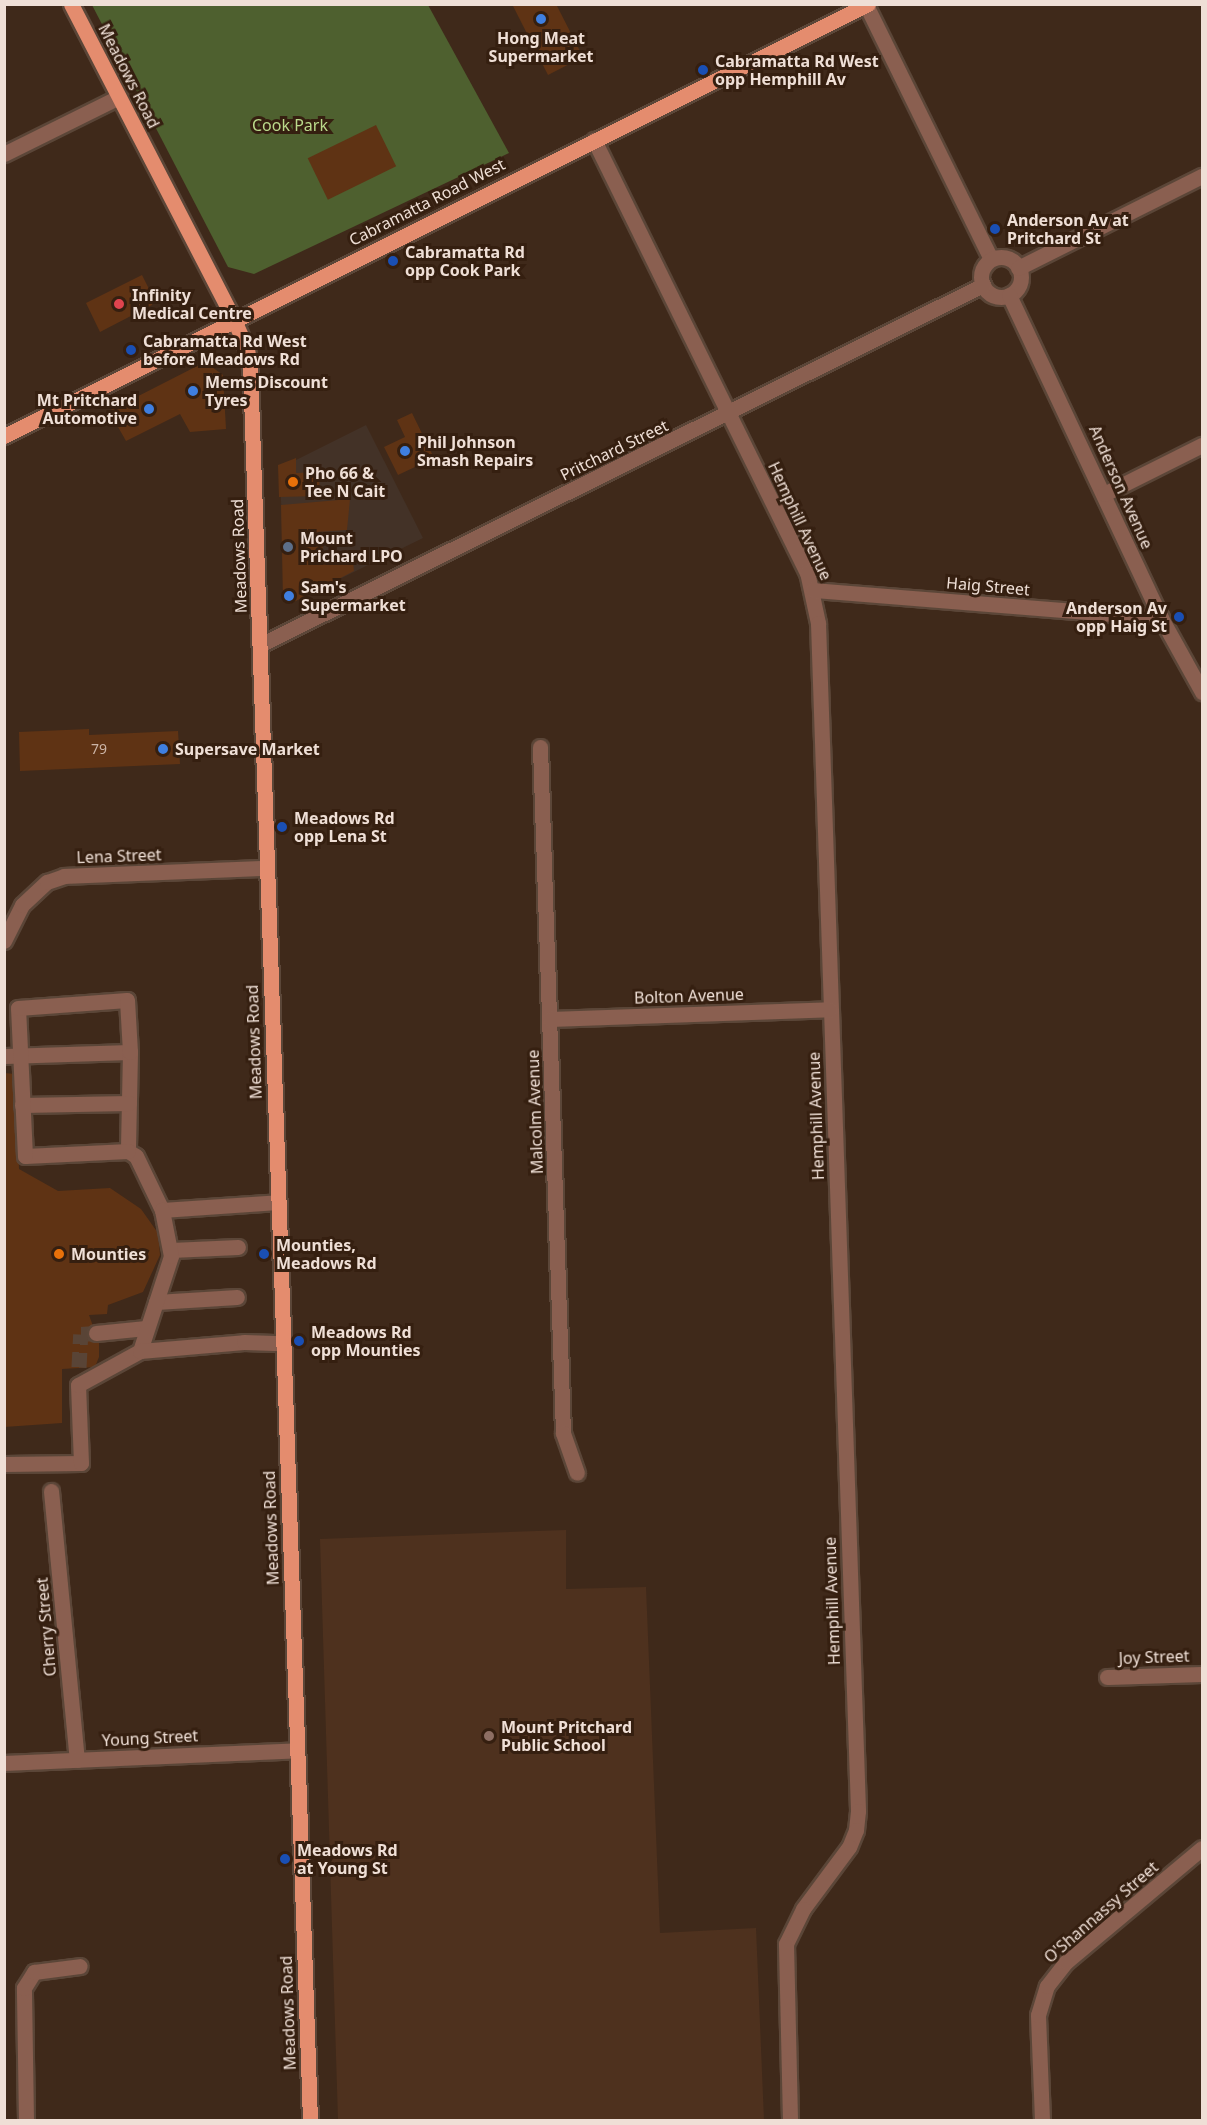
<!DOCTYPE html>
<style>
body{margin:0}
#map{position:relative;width:1207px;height:2125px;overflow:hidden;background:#3f291a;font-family:"Noto Sans",sans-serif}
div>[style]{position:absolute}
.commercial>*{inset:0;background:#433227}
.built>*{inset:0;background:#4e311e}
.green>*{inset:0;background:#4e602f}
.building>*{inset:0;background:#5f3314;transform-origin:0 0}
.minor-tunnel>*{height:15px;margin-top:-7.5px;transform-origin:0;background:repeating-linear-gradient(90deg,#594436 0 15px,transparent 0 23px)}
.roads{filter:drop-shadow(2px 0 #5b4638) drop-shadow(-2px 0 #5b4638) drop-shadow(0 2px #5b4638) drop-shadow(0 -2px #5b4638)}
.minor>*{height:15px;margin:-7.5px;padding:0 7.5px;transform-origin:7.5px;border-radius:7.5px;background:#8a5f50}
.minor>.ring{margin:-7.5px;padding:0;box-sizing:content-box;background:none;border:15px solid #8a5f50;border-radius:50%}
.major>*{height:15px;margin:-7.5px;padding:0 7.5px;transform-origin:7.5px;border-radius:7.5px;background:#e48c6e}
.dots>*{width:16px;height:16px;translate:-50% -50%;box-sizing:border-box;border:3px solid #351f10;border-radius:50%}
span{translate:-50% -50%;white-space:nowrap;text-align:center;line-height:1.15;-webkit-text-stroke:6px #351f10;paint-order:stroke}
.number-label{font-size:14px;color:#cbb4a6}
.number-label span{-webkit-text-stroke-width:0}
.poi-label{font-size:16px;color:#efdfd6;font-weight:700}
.left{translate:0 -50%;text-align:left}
.right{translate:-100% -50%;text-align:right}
.street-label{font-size:16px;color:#efdfd6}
.park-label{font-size:16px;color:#bad98b}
.frame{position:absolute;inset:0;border:6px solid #efdfd6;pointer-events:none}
</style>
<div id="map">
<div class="commercial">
<div style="clip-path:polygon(366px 425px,423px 538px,289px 604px,284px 599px,280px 468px)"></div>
</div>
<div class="built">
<div style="clip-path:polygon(566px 1530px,566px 1589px,646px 1587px,660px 1933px,756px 1928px,764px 2120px,338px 2120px,320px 1539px)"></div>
</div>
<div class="green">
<div style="clip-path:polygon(92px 5px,428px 5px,509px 153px,254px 274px,228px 267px)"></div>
</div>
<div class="building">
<div style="clip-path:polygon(512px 4px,556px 4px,583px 57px,548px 75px)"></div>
<div style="left:376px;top:125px;width:46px;height:76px;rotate:64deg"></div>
<div style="clip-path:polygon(142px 275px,153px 297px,152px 305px,100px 332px,86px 303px)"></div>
<div style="clip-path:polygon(205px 362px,223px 375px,226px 429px,190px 432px,180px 414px,126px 441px,109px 411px)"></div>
<div style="clip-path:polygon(412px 413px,434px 458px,398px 475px,384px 447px,405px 437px,397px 420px)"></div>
<div style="clip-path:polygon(296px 458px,296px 473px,319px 472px,320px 496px,279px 497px,278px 465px)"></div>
<div style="clip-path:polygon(350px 499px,347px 530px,316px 532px,322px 534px,323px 553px,306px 555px,352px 552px,354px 571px,290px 604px,283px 599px,281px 505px)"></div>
<div style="clip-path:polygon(89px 729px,89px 735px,178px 731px,180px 764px,20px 771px,19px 732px)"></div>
<div style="clip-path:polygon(4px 1073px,16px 1074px,19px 1169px,58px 1191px,110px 1188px,141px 1209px,158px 1233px,160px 1255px,143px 1292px,108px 1305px,107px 1314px,89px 1315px,99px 1343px,99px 1357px,95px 1367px,62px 1369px,62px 1423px,4px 1427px)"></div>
</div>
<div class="minor-tunnel">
<div style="left:79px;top:1367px;width:33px;rotate:-87deg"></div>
<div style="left:81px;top:1334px;width:15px;rotate:-4deg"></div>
</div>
<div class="roads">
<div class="minor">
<div style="left:866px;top:5px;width:283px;rotate:63.8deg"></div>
<div style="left:594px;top:140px;width:482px;rotate:63.8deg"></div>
<div style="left:807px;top:572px;width:52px;rotate:77.8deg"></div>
<div style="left:818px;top:623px;width:1189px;rotate:88.07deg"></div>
<div style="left:858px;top:1811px;width:19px;rotate:96deg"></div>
<div style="left:856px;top:1830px;width:18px;rotate:112deg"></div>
<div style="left:849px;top:1847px;width:77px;rotate:126.6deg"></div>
<div style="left:803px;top:1909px;width:39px;rotate:116deg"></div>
<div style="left:786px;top:1944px;width:176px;rotate:88.7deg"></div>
<div style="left:4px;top:154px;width:128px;rotate:-26.4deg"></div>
<div class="ring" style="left:981px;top:257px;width:25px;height:25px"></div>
<div style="left:1018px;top:268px;width:206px;rotate:-26.6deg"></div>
<div style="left:1009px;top:295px;width:357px;rotate:64.8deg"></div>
<div style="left:1161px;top:618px;width:85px;rotate:61deg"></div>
<div style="left:1104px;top:494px;width:110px;rotate:-26.6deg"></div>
<div style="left:813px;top:590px;width:349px;rotate:4.6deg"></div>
<div style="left:260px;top:645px;width:808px;rotate:-26.47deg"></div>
<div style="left:540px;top:747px;width:686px;rotate:88.08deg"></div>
<div style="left:563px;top:1433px;width:42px;rotate:70.7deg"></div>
<div style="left:4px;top:941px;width:40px;rotate:-63.4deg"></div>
<div style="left:22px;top:905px;width:34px;rotate:-43deg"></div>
<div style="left:47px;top:882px;width:18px;rotate:-19deg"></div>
<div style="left:64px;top:876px;width:202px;rotate:-2.3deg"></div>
<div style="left:550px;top:1019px;width:280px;rotate:-2deg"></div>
<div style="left:4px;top:1056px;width:126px;rotate:-1.8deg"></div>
<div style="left:130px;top:1052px;width:99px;rotate:91.2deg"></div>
<div style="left:128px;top:1151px;width:9px;rotate:32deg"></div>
<div style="left:136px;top:1156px;width:60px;rotate:64.3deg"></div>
<div style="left:162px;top:1210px;width:116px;rotate:-3.9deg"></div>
<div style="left:22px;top:1105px;width:107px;rotate:-1.1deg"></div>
<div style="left:128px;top:1151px;width:103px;rotate:177.2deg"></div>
<div style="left:25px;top:1156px;width:148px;rotate:-92.7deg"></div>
<div style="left:18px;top:1008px;width:109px;rotate:-4.2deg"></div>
<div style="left:127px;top:1000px;width:52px;rotate:86.7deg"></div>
<div style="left:171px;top:1250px;width:67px;rotate:-2.6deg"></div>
<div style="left:156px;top:1302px;width:81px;rotate:-3.5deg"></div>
<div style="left:96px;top:1333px;width:50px;rotate:-5.7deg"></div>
<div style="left:140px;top:1351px;width:100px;rotate:-71.9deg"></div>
<div style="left:171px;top:1256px;width:47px;rotate:-101.1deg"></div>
<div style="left:4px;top:1464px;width:77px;rotate:-0.7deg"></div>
<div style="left:81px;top:1463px;width:78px;rotate:-92.2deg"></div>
<div style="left:78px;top:1385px;width:71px;rotate:-28.7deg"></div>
<div style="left:140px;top:1351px;width:104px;rotate:-4.9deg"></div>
<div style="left:244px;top:1342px;width:38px;rotate:2deg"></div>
<div style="left:51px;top:1491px;width:270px;rotate:84.5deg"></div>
<div style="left:1107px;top:1677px;width:95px;rotate:-1.8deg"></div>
<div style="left:4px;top:1763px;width:293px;rotate:-2.5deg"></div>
<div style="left:26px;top:2120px;width:132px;rotate:-90.9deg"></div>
<div style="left:24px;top:1988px;width:19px;rotate:-58deg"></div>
<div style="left:34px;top:1972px;width:46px;rotate:-7.4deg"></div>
<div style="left:1042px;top:2120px;width:105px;rotate:-92.2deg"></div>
<div style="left:1038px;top:2015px;width:30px;rotate:-73deg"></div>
<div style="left:1047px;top:1986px;width:31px;rotate:-52deg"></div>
<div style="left:1066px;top:1962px;width:177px;rotate:-40deg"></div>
</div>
<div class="major">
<div style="left:71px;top:4px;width:356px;rotate:62.7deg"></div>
<div style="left:234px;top:320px;width:32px;rotate:66deg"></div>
<div style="left:247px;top:349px;width:18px;rotate:81deg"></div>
<div style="left:250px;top:367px;width:1754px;rotate:88.04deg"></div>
<div style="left:4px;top:436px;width:966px;rotate:-26.57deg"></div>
</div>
</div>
<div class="dots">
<div style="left:541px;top:19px;background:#3f7fe0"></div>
<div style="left:703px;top:70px;background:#1a4fb4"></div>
<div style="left:995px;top:229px;background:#1a4fb4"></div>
<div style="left:393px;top:261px;background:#1a4fb4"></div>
<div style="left:119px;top:304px;background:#e0444e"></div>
<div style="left:131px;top:350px;background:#1a4fb4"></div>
<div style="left:193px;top:391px;background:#3f7fe0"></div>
<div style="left:149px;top:409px;background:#3f7fe0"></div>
<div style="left:405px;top:451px;background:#3f7fe0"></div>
<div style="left:293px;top:482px;background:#e8710a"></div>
<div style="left:288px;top:547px;background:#5c6f8a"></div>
<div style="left:289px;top:596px;background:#3f7fe0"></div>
<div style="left:1179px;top:617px;background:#1a4fb4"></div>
<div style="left:163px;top:749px;background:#3f7fe0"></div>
<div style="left:282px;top:827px;background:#1a4fb4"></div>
<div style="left:59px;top:1254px;background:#e8710a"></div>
<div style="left:264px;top:1254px;background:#1a4fb4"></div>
<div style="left:299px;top:1341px;background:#1a4fb4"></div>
<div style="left:489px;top:1736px;background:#8d6e63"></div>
<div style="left:285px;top:1859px;background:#1a4fb4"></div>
</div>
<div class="number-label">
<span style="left:99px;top:749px">79</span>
</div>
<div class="poi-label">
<span style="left:541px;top:47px">Hong Meat<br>Supermarket</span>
<span class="left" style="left:715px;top:70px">Cabramatta Rd West<br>opp Hemphill Av</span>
<span class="left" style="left:1007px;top:229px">Anderson Av at<br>Pritchard St</span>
<span class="left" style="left:405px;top:261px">Cabramatta Rd<br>opp Cook Park</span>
<span class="left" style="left:132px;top:304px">Infinity<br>Medical Centre</span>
<span class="left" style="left:143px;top:350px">Cabramatta Rd West<br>before Meadows Rd</span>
<span class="left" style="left:205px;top:391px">Mems Discount<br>Tyres</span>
<span class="right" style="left:137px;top:409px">Mt Pritchard<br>Automotive</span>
<span class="left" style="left:417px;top:451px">Phil Johnson<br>Smash Repairs</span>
<span class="left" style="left:305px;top:482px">Pho 66 &amp;<br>Tee N Cait</span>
<span class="left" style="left:300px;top:547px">Mount<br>Prichard LPO</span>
<span class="left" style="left:301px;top:596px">Sam's<br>Supermarket</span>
<span class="right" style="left:1167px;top:617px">Anderson Av<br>opp Haig St</span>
<span class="left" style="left:175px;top:749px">Supersave Market</span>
<span class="left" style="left:294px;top:827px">Meadows Rd<br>opp Lena St</span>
<span class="left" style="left:276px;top:1254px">Mounties,<br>Meadows Rd</span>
<span class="left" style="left:71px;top:1254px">Mounties</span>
<span class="left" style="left:311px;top:1341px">Meadows Rd<br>opp Mounties</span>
<span class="left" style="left:501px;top:1736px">Mount Pritchard<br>Public School</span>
<span class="left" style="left:297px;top:1859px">Meadows Rd<br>at Young St</span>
</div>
<div class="street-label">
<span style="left:129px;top:76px;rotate:63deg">Meadows Road</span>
<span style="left:427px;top:202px;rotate:-27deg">Cabramatta Road West</span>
<span style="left:614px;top:450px;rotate:-26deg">Pritchard Street</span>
<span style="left:1121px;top:487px;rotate:66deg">Anderson Avenue</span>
<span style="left:800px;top:521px;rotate:65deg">Hemphill Avenue</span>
<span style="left:239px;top:556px;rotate:-92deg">Meadows Road</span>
<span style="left:988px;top:586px;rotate:5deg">Haig Street</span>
<span style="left:119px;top:856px;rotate:-2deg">Lena Street</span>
<span style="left:689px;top:996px;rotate:-2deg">Bolton Avenue</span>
<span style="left:254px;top:1042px;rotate:-92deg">Meadows Road</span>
<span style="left:535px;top:1112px;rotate:-92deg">Malcolm Avenue</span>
<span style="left:816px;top:1116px;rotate:-92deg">Hemphill Avenue</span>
<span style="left:271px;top:1528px;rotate:-92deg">Meadows Road</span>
<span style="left:832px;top:1601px;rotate:-92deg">Hemphill Avenue</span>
<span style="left:46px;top:1627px;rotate:-95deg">Cherry Street</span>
<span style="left:1154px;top:1657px;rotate:-2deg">Joy Street</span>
<span style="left:150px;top:1738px;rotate:-3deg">Young Street</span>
<span style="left:1101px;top:1912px;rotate:-41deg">O'Shannassy Street</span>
<span style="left:288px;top:2013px;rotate:-92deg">Meadows Road</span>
</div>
<div class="park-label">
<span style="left:290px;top:125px">Cook Park</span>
</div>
<div class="frame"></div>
</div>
